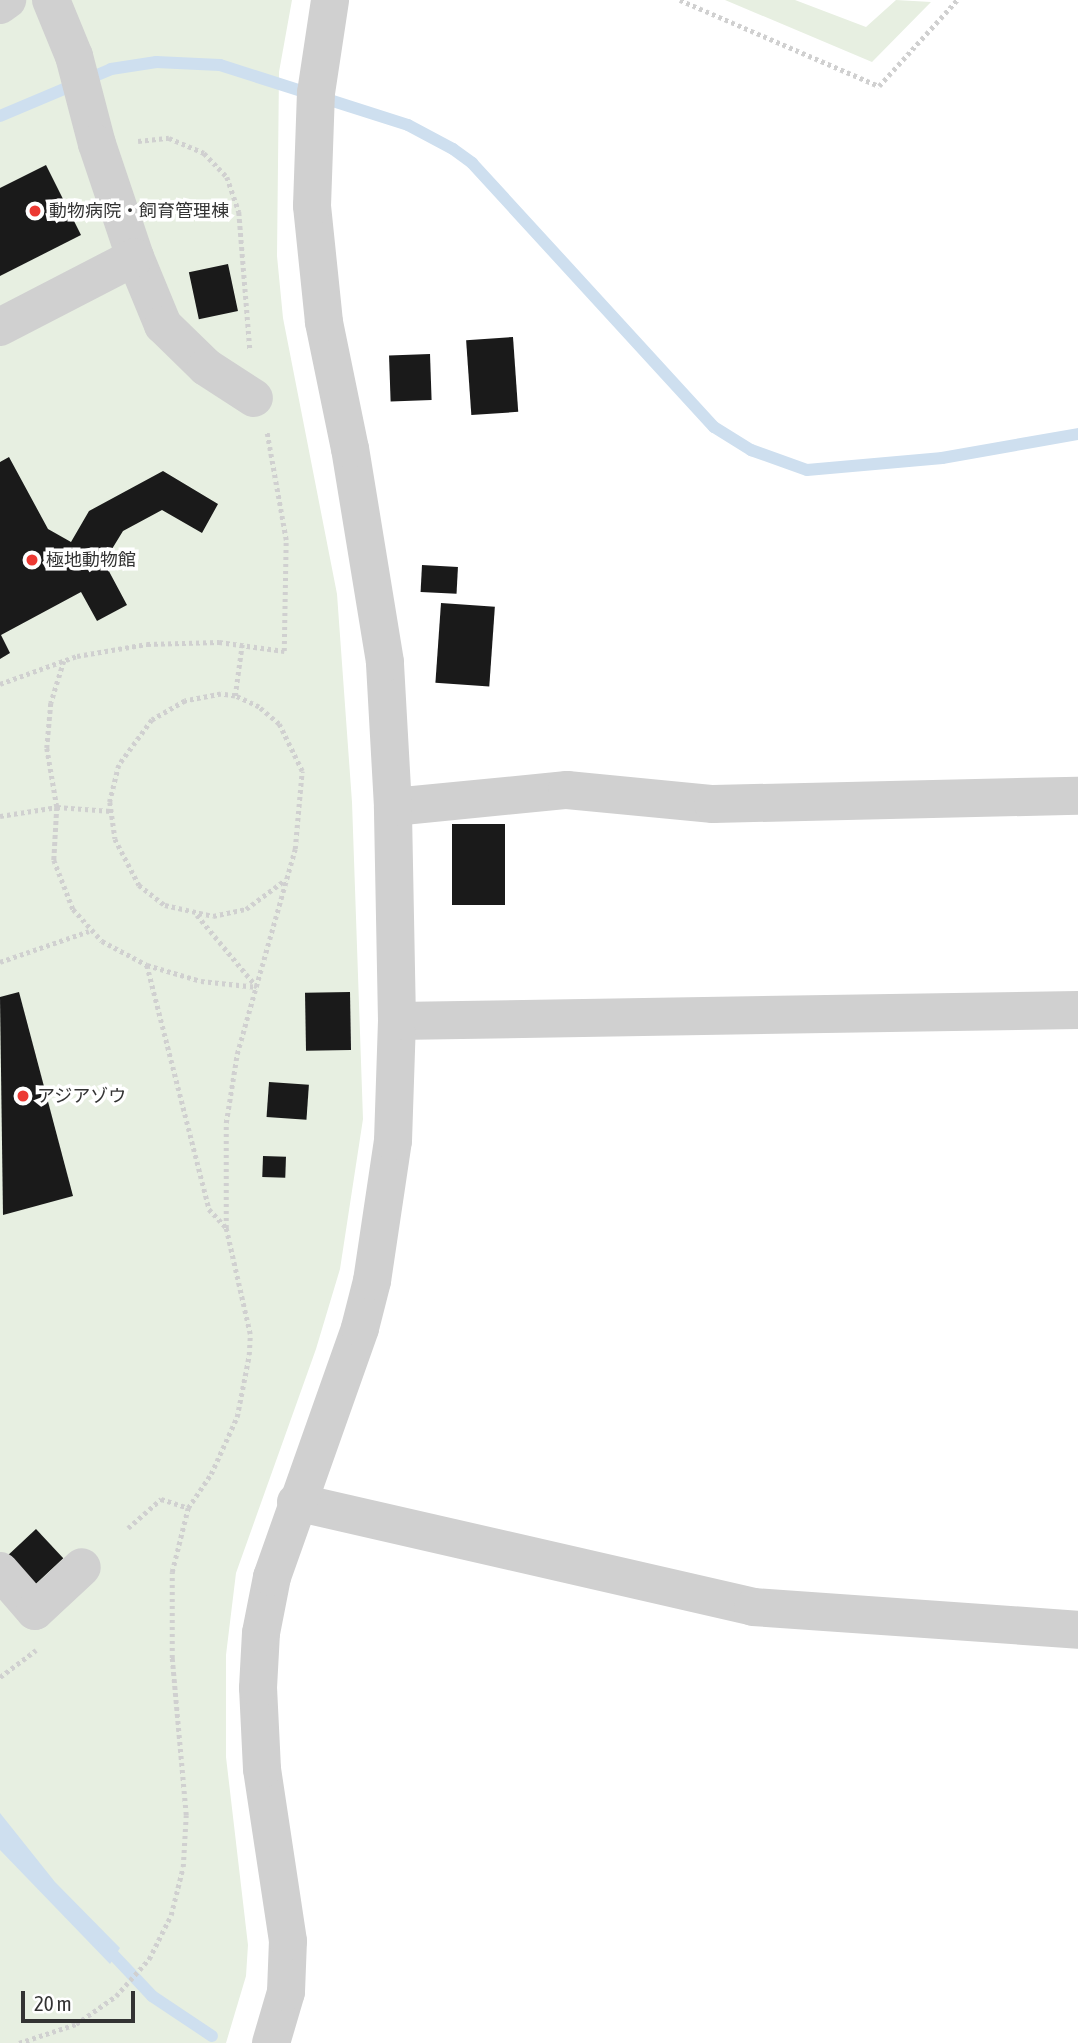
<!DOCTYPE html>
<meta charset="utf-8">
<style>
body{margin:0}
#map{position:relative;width:1078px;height:2043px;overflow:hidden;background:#fff;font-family:"Asap Condensed","Noto Sans JP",sans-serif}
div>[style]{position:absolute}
.green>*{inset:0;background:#e7efe1}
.water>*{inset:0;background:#cedfef}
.stream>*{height:12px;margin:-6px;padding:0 6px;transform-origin:6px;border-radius:6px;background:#cedfef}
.building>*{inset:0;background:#1a1a1a;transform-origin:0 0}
.path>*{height:4.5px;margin-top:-2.25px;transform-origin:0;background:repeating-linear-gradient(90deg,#d0d0d0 0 3.5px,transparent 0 7px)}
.minor>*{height:38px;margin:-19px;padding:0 19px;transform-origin:19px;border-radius:19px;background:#d0d0d0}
.dots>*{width:19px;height:19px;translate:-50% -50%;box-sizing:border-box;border:4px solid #fff;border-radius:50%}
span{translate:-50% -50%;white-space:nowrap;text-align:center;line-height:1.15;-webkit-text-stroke:7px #fff;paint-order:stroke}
.poi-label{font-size:18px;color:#333}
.left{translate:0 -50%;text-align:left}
.scale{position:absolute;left:21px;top:1991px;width:114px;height:32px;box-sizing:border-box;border:4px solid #333;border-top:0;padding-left:9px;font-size:21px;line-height:24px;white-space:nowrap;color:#333;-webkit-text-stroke:5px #fff;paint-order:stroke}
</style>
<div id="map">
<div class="green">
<div style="clip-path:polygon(0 0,292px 0,279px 72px,277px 256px,283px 318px,337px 594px,352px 802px,363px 1119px,340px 1269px,316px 1349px,236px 1573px,226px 1655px,226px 1757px,248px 1945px,246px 1976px,226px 2043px,0 2043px)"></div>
<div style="clip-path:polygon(725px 0,795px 0,866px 27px,896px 0,931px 2px,872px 62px)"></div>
</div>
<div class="water">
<div style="clip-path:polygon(0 1813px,55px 1882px,120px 1948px,110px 1964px,0 1850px)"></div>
</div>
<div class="stream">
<div style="left:0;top:116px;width:121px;rotate:-22.9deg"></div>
<div style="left:111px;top:69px;width:46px;rotate:-8.8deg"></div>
<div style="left:156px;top:62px;width:64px;rotate:2.7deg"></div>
<div style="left:220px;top:65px;width:197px;rotate:17.7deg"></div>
<div style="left:408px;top:125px;width:51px;rotate:28.1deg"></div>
<div style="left:453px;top:149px;width:24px;rotate:36deg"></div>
<div style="left:472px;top:163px;width:358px;rotate:47.5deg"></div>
<div style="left:714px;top:427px;width:44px;rotate:31.9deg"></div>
<div style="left:751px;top:450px;width:59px;rotate:19.7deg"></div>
<div style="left:807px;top:470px;width:136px;rotate:-5.1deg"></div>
<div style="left:942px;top:458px;width:138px;rotate:-10deg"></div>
<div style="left:104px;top:1945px;width:70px;rotate:46.7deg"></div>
<div style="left:152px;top:1996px;width:72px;rotate:33.7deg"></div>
</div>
<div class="building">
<div style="clip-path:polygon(46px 165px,81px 235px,0 276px,0 188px)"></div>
<div style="left:228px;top:264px;width:48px;height:40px;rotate:78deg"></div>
<div style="left:513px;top:337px;width:75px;height:47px;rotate:86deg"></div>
<div style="left:430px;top:354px;width:46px;height:41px;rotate:88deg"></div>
<div style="clip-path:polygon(9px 457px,48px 529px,71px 542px,89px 511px,163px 471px,218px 504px,202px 533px,162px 510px,123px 531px,104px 562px,127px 605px,97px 621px,81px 592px,1px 635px,10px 653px,0 659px,0 462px)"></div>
<div style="left:422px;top:565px;width:36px;height:27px;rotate:3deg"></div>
<div style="left:441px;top:603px;width:54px;height:80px;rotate:4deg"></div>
<div style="left:452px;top:824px;width:53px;height:81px"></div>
<div style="clip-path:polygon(19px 992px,73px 1196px,3px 1215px,0 997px)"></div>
<div style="left:350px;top:992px;width:58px;height:45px;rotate:89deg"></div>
<div style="left:269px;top:1082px;width:40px;height:35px;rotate:4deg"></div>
<div style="left:263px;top:1156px;width:23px;height:21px;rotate:2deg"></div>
<div style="left:36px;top:1529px;width:40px;height:38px;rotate:47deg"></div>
</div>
<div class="path">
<div style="left:680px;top:0;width:217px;rotate:23.4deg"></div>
<div style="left:879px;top:86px;width:116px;rotate:-47.8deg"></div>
<div style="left:138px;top:141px;width:31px;rotate:-6deg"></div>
<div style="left:169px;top:138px;width:38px;rotate:23deg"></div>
<div style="left:204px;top:153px;width:33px;rotate:46deg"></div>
<div style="left:227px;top:177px;width:37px;rotate:71deg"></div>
<div style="left:239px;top:212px;width:138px;rotate:85.4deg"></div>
<div style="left:64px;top:661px;width:44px;rotate:107.2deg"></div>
<div style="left:51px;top:703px;width:45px;rotate:95.1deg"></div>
<div style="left:47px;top:748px;width:60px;rotate:80.4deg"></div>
<div style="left:57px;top:807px;width:53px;rotate:93.2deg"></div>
<div style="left:54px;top:860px;width:53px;rotate:68.8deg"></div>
<div style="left:73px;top:909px;width:43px;rotate:47.8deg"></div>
<div style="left:102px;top:941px;width:51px;rotate:28.1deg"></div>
<div style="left:147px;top:965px;width:56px;rotate:16.5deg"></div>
<div style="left:201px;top:981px;width:56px;rotate:6.1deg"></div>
<div style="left:0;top:684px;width:82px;rotate:-20deg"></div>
<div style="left:77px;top:656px;width:71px;rotate:-9.7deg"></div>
<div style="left:147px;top:644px;width:72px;rotate:-1.6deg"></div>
<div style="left:219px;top:642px;width:66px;rotate:7.9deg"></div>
<div style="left:284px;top:651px;width:111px;rotate:-89deg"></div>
<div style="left:286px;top:540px;width:109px;rotate:-100.1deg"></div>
<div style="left:235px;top:696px;width:52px;rotate:-82.3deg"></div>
<div style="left:0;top:816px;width:58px;rotate:-9deg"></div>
<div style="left:57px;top:807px;width:54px;rotate:4.2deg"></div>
<div style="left:197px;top:915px;width:94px;rotate:50.2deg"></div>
<div style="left:0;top:962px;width:94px;rotate:-19.2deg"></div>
<div style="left:147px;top:965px;width:252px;rotate:75.7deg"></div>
<div style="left:209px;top:1209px;width:25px;rotate:47deg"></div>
<div style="left:128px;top:1528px;width:44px;rotate:-41.3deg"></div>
<div style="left:161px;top:1499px;width:28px;rotate:18deg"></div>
<div style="left:0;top:1677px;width:45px;rotate:-36.9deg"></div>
<div style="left:19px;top:2043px;width:60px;rotate:-18.4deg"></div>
<div style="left:76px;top:2024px;width:49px;rotate:-35deg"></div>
<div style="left:116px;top:1996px;width:50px;rotate:-48.3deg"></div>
<div style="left:149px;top:1959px;width:49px;rotate:-63.4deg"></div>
<div style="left:171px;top:1915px;width:49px;rotate:-76deg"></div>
<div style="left:183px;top:1867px;width:52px;rotate:-86.7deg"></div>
<div style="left:186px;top:1815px;width:158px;rotate:-95.1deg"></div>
<div style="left:172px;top:1658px;width:86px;rotate:-90deg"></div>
<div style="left:172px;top:1572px;width:66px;rotate:-76deg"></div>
<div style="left:188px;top:1508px;width:41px;rotate:-55.9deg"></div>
<div style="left:211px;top:1474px;width:63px;rotate:-65.5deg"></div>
<div style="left:237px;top:1417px;width:63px;rotate:-79deg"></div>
<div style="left:249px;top:1355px;width:21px;rotate:-87deg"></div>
<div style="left:250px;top:1334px;width:109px;rotate:-102.8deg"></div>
<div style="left:226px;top:1228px;width:105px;rotate:-90deg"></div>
<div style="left:226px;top:1123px;width:70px;rotate:-80.9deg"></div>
<div style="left:237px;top:1054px;width:213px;rotate:-74.2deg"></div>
<div style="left:295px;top:849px;width:78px;rotate:-84.9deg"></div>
<div style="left:302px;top:771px;width:52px;rotate:-116.1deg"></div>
<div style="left:279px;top:724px;width:26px;rotate:-140deg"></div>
<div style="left:259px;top:707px;width:26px;rotate:-155deg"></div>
<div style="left:235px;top:696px;width:14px;rotate:-172deg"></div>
<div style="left:221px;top:694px;width:37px;rotate:169deg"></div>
<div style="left:185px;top:701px;width:38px;rotate:150deg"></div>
<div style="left:152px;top:720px;width:56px;rotate:126.3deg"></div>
<div style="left:119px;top:765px;width:38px;rotate:104deg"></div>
<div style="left:110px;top:802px;width:37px;rotate:82deg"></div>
<div style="left:115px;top:839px;width:52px;rotate:62.4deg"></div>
<div style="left:139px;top:885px;width:33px;rotate:38deg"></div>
<div style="left:165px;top:905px;width:49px;rotate:12.9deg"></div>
<div style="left:213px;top:916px;width:34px;rotate:-12deg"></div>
<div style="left:246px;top:909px;width:49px;rotate:-36.6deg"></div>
</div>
<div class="minor">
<div style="left:51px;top:0;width:61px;rotate:67.7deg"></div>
<div style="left:74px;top:56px;width:91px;rotate:75.4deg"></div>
<div style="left:97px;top:144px;width:119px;rotate:71.4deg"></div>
<div style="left:135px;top:257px;width:74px;rotate:67.6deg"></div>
<div style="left:163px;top:325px;width:60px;rotate:44.3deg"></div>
<div style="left:206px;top:367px;width:57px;rotate:32.9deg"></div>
<div style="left:0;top:5px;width:9px;rotate:-36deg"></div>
<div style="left:0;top:327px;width:152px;rotate:-27.4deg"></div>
<div style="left:393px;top:807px;width:175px;rotate:-5.6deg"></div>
<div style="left:567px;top:790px;width:147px;rotate:5.5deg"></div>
<div style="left:713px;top:804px;width:365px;rotate:-1.3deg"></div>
<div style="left:397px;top:1021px;width:681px;rotate:-0.93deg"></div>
<div style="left:296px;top:1502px;width:469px;rotate:12.9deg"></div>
<div style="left:753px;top:1607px;width:326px;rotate:4deg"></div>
<div style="left:0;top:1571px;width:53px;rotate:48.8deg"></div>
<div style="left:35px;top:1611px;width:64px;rotate:-43.1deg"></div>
<div style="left:271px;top:2043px;width:53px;rotate:-73.6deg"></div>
<div style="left:286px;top:1992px;width:51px;rotate:-87.8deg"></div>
<div style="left:288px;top:1941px;width:174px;rotate:-98.6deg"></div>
<div style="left:262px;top:1769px;width:81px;rotate:-92.8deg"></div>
<div style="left:258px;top:1688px;width:55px;rotate:-86.9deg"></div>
<div style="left:261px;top:1633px;width:57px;rotate:-78.9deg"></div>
<div style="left:272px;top:1577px;width:264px;rotate:-70.5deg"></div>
<div style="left:360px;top:1328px;width:49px;rotate:-75.7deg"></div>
<div style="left:372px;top:1281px;width:142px;rotate:-81.5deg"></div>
<div style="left:393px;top:1141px;width:120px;rotate:-88.1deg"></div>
<div style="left:397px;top:1021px;width:214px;rotate:-91.1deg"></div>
<div style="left:393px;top:807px;width:145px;rotate:-93.2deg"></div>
<div style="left:385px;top:662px;width:216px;rotate:-99.3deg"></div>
<div style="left:350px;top:449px;width:130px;rotate:-101.6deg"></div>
<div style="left:324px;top:322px;width:117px;rotate:-95.9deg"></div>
<div style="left:312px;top:206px;width:113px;rotate:-88deg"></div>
<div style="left:316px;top:93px;width:94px;rotate:-81.4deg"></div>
</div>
<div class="dots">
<div style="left:35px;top:211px;background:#ec3933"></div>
<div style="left:32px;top:560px;background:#ec3933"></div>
<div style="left:23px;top:1096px;background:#ec3933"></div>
</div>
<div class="poi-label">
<span class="left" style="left:49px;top:211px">動物病院・飼育管理棟</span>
<span class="left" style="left:46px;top:560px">極地動物館</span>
<span class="left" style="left:37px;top:1096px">アジアゾウ</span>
</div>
<div class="scale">20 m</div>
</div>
